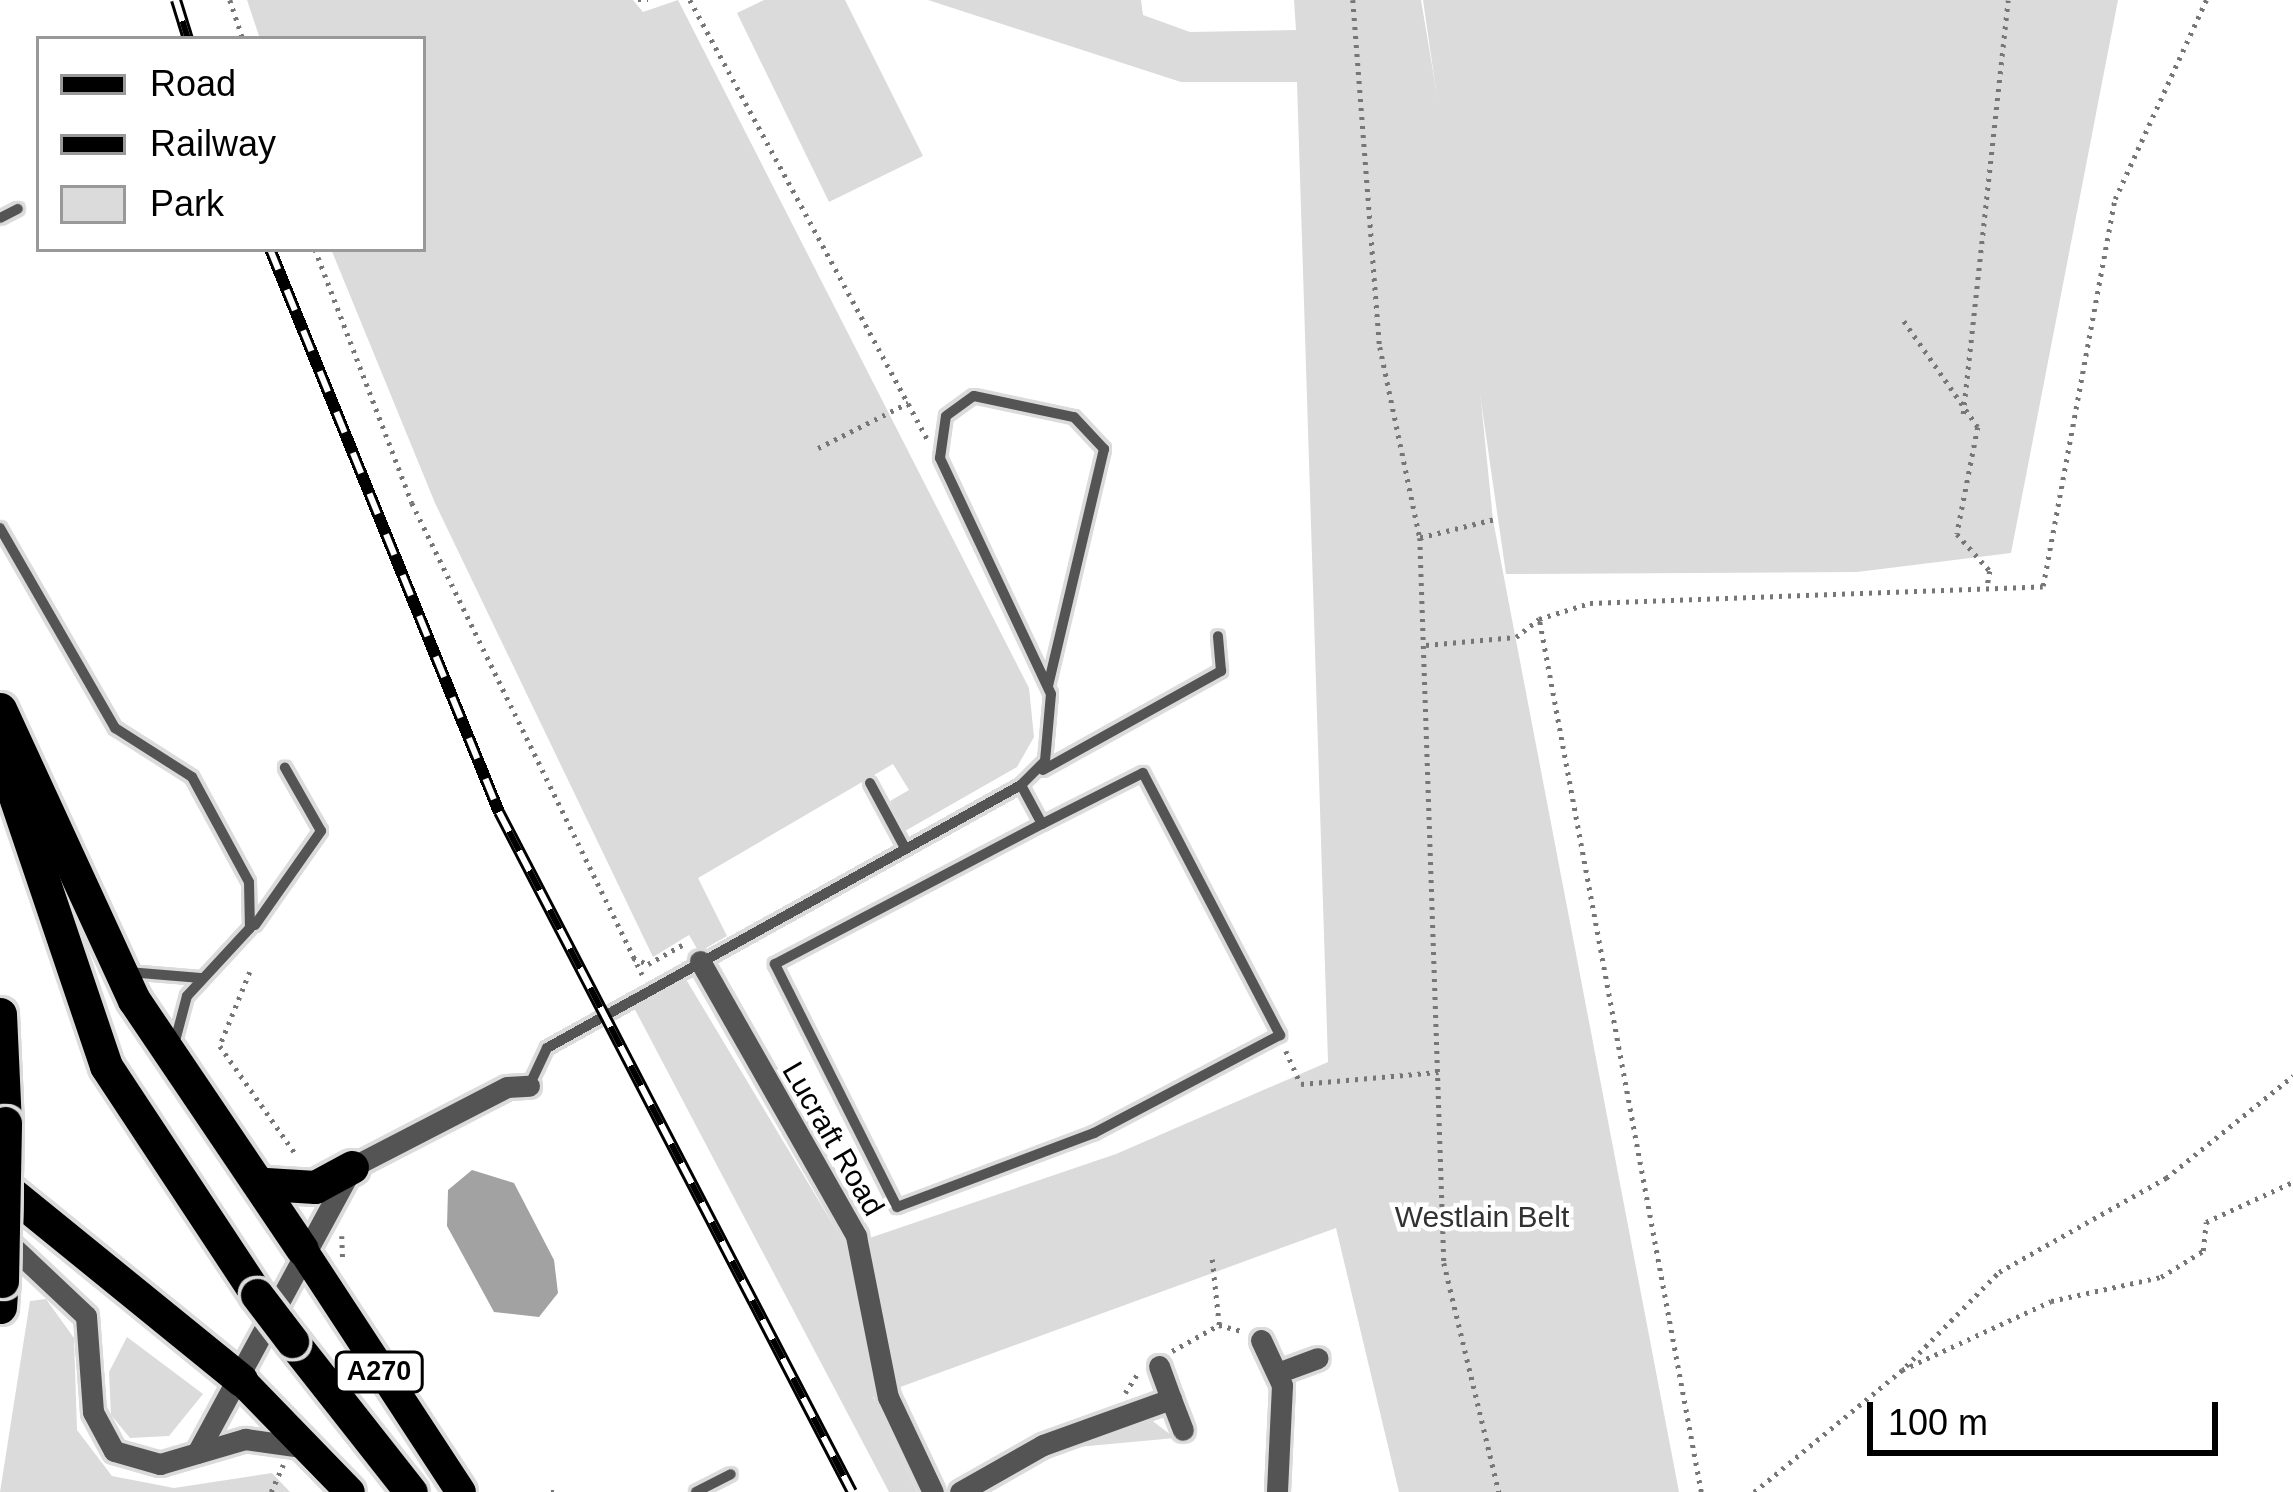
<!DOCTYPE html>
<style>
body{margin:0}
#map{position:relative;width:2293px;height:1492px;overflow:hidden;background:#fff;font-family:Arial,sans-serif}
div>[style]{position:absolute}
.green>*{inset:0;background:#dbdbdb}
.water>*{inset:0;background:#a2a2a2}
.path>*{height:4.5px;margin-top:-2.25px;transform-origin:0;background:repeating-linear-gradient(90deg,#767676 0 3px,transparent 0 9px)}
.roads{filter:drop-shadow(3px 0 #dbdbdb) drop-shadow(-3px 0 #dbdbdb) drop-shadow(0 3px #dbdbdb) drop-shadow(0 -3px #dbdbdb)}
.service>*{height:10px;margin:-5px;padding:0 5px;transform-origin:5px;border-radius:5px;background:#545454}
.minor>*{height:21px;margin:-10.5px;padding:0 10.5px;transform-origin:10.5px;border-radius:10.5px;background:#545454}
.primary>*{height:30px;margin:-15px;padding:0 15px;transform-origin:15px;border-radius:15px;background:#000}
.trunk>*{height:33px;margin:-16.5px;padding:0 16.5px;transform-origin:16.5px;border-radius:16.5px;background:#000}
.rail>*{height:12px;margin-top:-6px;transform-origin:0;background:repeating-linear-gradient(90deg,#fff 0 22px,#000 0 44px);box-sizing:border-box;border-block:3px solid #000}
.bridges{filter:drop-shadow(3px 0 #dbdbdb) drop-shadow(-3px 0 #dbdbdb) drop-shadow(0 3px #dbdbdb) drop-shadow(0 -3px #dbdbdb)}
.trunk-bridge>*{height:33px;margin:-16.5px;padding:0 16.5px;transform-origin:16.5px;border-radius:16.5px;background:#000}
span{translate:-50% -50%;white-space:nowrap;text-align:center;line-height:1.15;-webkit-text-stroke:9px #fff;paint-order:stroke}
.shield-label span{padding:3px 9px;background:#fff;border:3px solid;border-radius:9px;-webkit-text-stroke-width:0}
.shield-label{font-size:27px;color:#000;font-weight:700}
.street-label{font-size:30px;color:#000}
.park-label{font-size:30px;color:#323232}
.legend{position:absolute;left:36px;top:36px;width:390px;height:216px;box-sizing:border-box;background:#fff;border:3px solid #999;margin:0;padding:15px 21px;list-style:none;font-size:36px;color:#000}
.legend li{display:flex;align-items:center;gap:24px;height:60px}
.legend b{width:60px;border:3px solid #999}
.scale{position:absolute;left:1867px;top:1402px;width:351px;height:54px;box-sizing:border-box;border:6px solid #000;border-top:0;padding-left:15px;font-size:36px;line-height:42px;white-space:nowrap;color:#000;-webkit-text-stroke:9px #fff;paint-order:stroke}
</style>
<div id="map">
<div class="green">
<div style="clip-path:polygon(247px 0,633px 0,643px 12px,678px 0,1029px 688px,1034px 737px,1017px 767px,905px 831px,890px 801px,909px 790px,893px 764px,698px 878px,727px 936px,699px 952px,689px 935px,653px 957px,435px 503px,331px 249px,423px 249px,423px 39px,260px 39px)"></div>
<div style="clip-path:polygon(764px 0,845px 0,923px 156px,829px 202px,737px 13px)"></div>
<div style="clip-path:polygon(928px 0,1141px 0,1143px 15px,1190px 32px,1296px 30px,1294px 0,1421px 0,1470px 292px,1493px 520px,1679px 1492px,1399px 1492px,1336px 1228px,873px 1397px,917px 1492px,889px 1492px,632px 1004px,687px 981px,846px 1246px,1116px 1154px,1328px 1062px,1297px 82px,1181px 82px)"></div>
<div style="clip-path:polygon(1423px 0,2118px 0,2011px 553px,1857px 572px,1506px 574px)"></div>
<div style="clip-path:polygon(46px 1299px,74px 1338px,77px 1430px,112px 1476px,174px 1488px,272px 1473px,290px 1492px,0 1492px,30px 1301px)"></div>
<div style="clip-path:polygon(127px 1337px,203px 1394px,169px 1436px,130px 1438px,111px 1415px,109px 1372px)"></div>
<div style="clip-path:polygon(1150px 1419px,1175px 1438px,1056px 1449px,1116px 1427px)"></div>
</div>
<div class="water">
<div style="clip-path:polygon(472px 1170px,514px 1183px,554px 1260px,558px 1293px,539px 1317px,494px 1312px,447px 1226px,448px 1190px)"></div>
</div>
<div class="path">
<div style="left:230px;top:0;width:41px;rotate:71.6deg"></div>
<div style="left:638px;top:0;width:10px"></div>
<div style="left:690px;top:0;width:499px;rotate:61.6deg"></div>
<div style="left:1353px;top:0;width:348px;rotate:85.6deg"></div>
<div style="left:1380px;top:347px;width:195px;rotate:78.2deg"></div>
<div style="left:315px;top:249px;width:272px;rotate:69.1deg"></div>
<div style="left:412px;top:503px;width:526px;rotate:63.97deg"></div>
<div style="left:1904px;top:321px;width:129px;rotate:55.1deg"></div>
<div style="left:1978px;top:427px;width:109px;rotate:101.1deg"></div>
<div style="left:1957px;top:534px;width:50px;rotate:48.3deg"></div>
<div style="left:1990px;top:571px;width:17px;rotate:100deg"></div>
<div style="left:1963px;top:414px;width:416px;rotate:-83.8deg"></div>
<div style="left:818px;top:448px;width:101px;rotate:-26.6deg"></div>
<div style="left:1493px;top:520px;width:75px;rotate:166.1deg"></div>
<div style="left:1420px;top:538px;width:725px;rotate:88.1deg"></div>
<div style="left:1444px;top:1263px;width:236px;rotate:76.5deg"></div>
<div style="left:1426px;top:645px;width:90px;rotate:-5.1deg"></div>
<div style="left:1516px;top:637px;width:29px;rotate:-38deg"></div>
<div style="left:633px;top:958px;width:16px;rotate:22deg"></div>
<div style="left:648px;top:964px;width:41px;rotate:-29.1deg"></div>
<div style="left:250px;top:972px;width:80px;rotate:112.1deg"></div>
<div style="left:220px;top:1046px;width:134px;rotate:55deg"></div>
<div style="left:1286px;top:1051px;width:36px;rotate:66deg"></div>
<div style="left:1301px;top:1084px;width:138px;rotate:-5deg"></div>
<div style="left:342px;top:1236px;width:26px;rotate:88deg"></div>
<div style="left:1219px;top:1325px;width:24px;rotate:15deg"></div>
<div style="left:1172px;top:1351px;width:54px;rotate:-29deg"></div>
<div style="left:1219px;top:1325px;width:66px;rotate:-96.1deg"></div>
<div style="left:1906px;top:1366px;width:132px;rotate:-45.3deg"></div>
<div style="left:1999px;top:1272px;width:192px;rotate:-29.4deg"></div>
<div style="left:2166px;top:1178px;width:163px;rotate:-38.8deg"></div>
<div style="left:1125px;top:1393px;width:24px;rotate:-57deg"></div>
<div style="left:271px;top:1492px;width:30px;rotate:-66deg"></div>
<div style="left:551px;top:1492px;width:4px"></div>
<div style="left:1701px;top:1492px;width:888px;rotate:-100.51deg"></div>
<div style="left:1539px;top:619px;width:53px;rotate:-17.4deg"></div>
<div style="left:1590px;top:603px;width:453px;rotate:-2.1deg"></div>
<div style="left:2043px;top:586px;width:394px;rotate:-79.5deg"></div>
<div style="left:2115px;top:199px;width:219px;rotate:-65.4deg"></div>
<div style="left:1754px;top:1492px;width:192px;rotate:-39.5deg"></div>
<div style="left:1902px;top:1370px;width:164px;rotate:-24.8deg"></div>
<div style="left:2051px;top:1301px;width:113px;rotate:-12.3deg"></div>
<div style="left:2161px;top:1277px;width:49px;rotate:-31.8deg"></div>
<div style="left:2203px;top:1251px;width:29px;rotate:-84deg"></div>
<div style="left:2206px;top:1222px;width:96px;rotate:-24.7deg"></div>
</div>
<div class="roads">
<div class="service">
<div style="left:0;top:218px;width:20px;rotate:-27deg"></div>
<div style="left:0;top:528px;width:231px;rotate:60.1deg"></div>
<div style="left:115px;top:728px;width:91px;rotate:32.5deg"></div>
<div style="left:192px;top:777px;width:119px;rotate:61.5deg"></div>
<div style="left:249px;top:882px;width:46px;rotate:88.8deg"></div>
<div style="left:250px;top:928px;width:93px;rotate:132.8deg"></div>
<div style="left:187px;top:996px;width:47px;rotate:104.9deg"></div>
<div style="left:1043px;top:770px;width:204px;rotate:-29.1deg"></div>
<div style="left:1221px;top:671px;width:35px;rotate:-95deg"></div>
<div style="left:870px;top:783px;width:74px;rotate:61.7deg"></div>
<div style="left:1021px;top:785px;width:44px;rotate:61.7deg"></div>
<div style="left:1042px;top:824px;width:113px;rotate:-26.8deg"></div>
<div style="left:1143px;top:773px;width:296px;rotate:62.4deg"></div>
<div style="left:1280px;top:1035px;width:210px;rotate:152.2deg"></div>
<div style="left:1094px;top:1133px;width:210px;rotate:159.4deg"></div>
<div style="left:897px;top:1207px;width:272px;rotate:-116.7deg"></div>
<div style="left:775px;top:964px;width:301px;rotate:-27.7deg"></div>
<div style="left:255px;top:925px;width:115px;rotate:-54.9deg"></div>
<div style="left:321px;top:831px;width:73px;rotate:-119.7deg"></div>
<div style="left:127px;top:972px;width:75px;rotate:4.6deg"></div>
<div style="left:529px;top:1086px;width:42px;rotate:-64.7deg"></div>
<div style="left:547px;top:1048px;width:542px;rotate:-29.02deg"></div>
<div style="left:1021px;top:785px;width:34px;rotate:-45deg"></div>
<div style="left:1045px;top:761px;width:67px;rotate:-84.9deg"></div>
<div style="left:1051px;top:694px;width:261px;rotate:-115.2deg"></div>
<div style="left:940px;top:458px;width:42px;rotate:-81.9deg"></div>
<div style="left:946px;top:416px;width:34px;rotate:-36deg"></div>
<div style="left:974px;top:396px;width:102px;rotate:11.9deg"></div>
<div style="left:1074px;top:417px;width:44px;rotate:46.8deg"></div>
<div style="left:1104px;top:449px;width:243px;rotate:103.3deg"></div>
<div style="left:696px;top:1492px;width:39px;rotate:-27deg"></div>
</div>
<div class="minor">
<div style="left:700px;top:961px;width:316px;rotate:60.4deg"></div>
<div style="left:856px;top:1236px;width:164px;rotate:78.8deg"></div>
<div style="left:888px;top:1397px;width:105px;rotate:64.7deg"></div>
<div style="left:0;top:1235px;width:118px;rotate:43.3deg"></div>
<div style="left:86px;top:1316px;width:96px;rotate:85.8deg"></div>
<div style="left:93px;top:1412px;width:44px;rotate:61.7deg"></div>
<div style="left:114px;top:1451px;width:48px;rotate:15.8deg"></div>
<div style="left:160px;top:1464px;width:89px;rotate:-16.4deg"></div>
<div style="left:245px;top:1439px;width:65px;rotate:8deg"></div>
<div style="left:1261px;top:1340px;width:50px;rotate:65deg"></div>
<div style="left:1282px;top:1385px;width:107px;rotate:92.7deg"></div>
<div style="left:1280px;top:1372px;width:40px;rotate:-20.2deg"></div>
<div style="left:1171px;top:1399px;width:33px;rotate:69deg"></div>
<div style="left:197px;top:1453px;width:325px;rotate:-61.5deg"></div>
<div style="left:352px;top:1167px;width:174px;rotate:-27.3deg"></div>
<div style="left:507px;top:1087px;width:22px;rotate:-3deg"></div>
<div style="left:960px;top:1492px;width:95px;rotate:-29.5deg"></div>
<div style="left:1043px;top:1445px;width:136px;rotate:-19.8deg"></div>
<div style="left:1171px;top:1399px;width:35px;rotate:-110deg"></div>
</div>
<div class="primary">
<div style="left:302px;top:1249px;width:290px;rotate:56.8deg"></div>
<div style="left:241px;top:1380px;width:156px;rotate:45.8deg"></div>
</div>
<div class="trunk">
<div style="left:0;top:709px;width:320px;rotate:65.3deg"></div>
<div style="left:134px;top:1000px;width:300px;rotate:56deg"></div>
<div style="left:10px;top:744px;width:47px;rotate:86.3deg"></div>
<div style="left:13px;top:791px;width:290px;rotate:71.3deg"></div>
<div style="left:106px;top:1066px;width:274px;rotate:56.6deg"></div>
<div style="left:0;top:1014px;width:109px;rotate:87.4deg"></div>
<div style="left:0;top:1184px;width:311px;rotate:39.1deg"></div>
<div style="left:266px;top:1184px;width:49px;rotate:3.5deg"></div>
<div style="left:315px;top:1187px;width:42px;rotate:-28.4deg"></div>
<div style="left:0;top:1307px;width:26px;rotate:-86deg"></div>
<div style="left:292px;top:1341px;width:192px;rotate:51.8deg"></div>
</div>
</div>
<div class="rail">
<div style="left:176px;top:0;width:41px;rotate:72.9deg"></div>
<div style="left:270px;top:249px;width:608px;rotate:67.87deg"></div>
<div style="left:499px;top:812px;width:766px;rotate:62.57deg"></div>
</div>
<div class="bridges">
<div class="trunk-bridge">
<div style="left:2px;top:1281px;width:158px;rotate:-88.9deg"></div>
<div style="left:257px;top:1295px;width:58px;rotate:52.7deg"></div>
</div>
</div>
<div class="shield-label">
<span style="left:379px;top:1372px">A270</span>
</div>
<div class="street-label">
<span style="left:833px;top:1139px;rotate:60deg">Lucraft Road</span>
</div>
<div class="park-label">
<span style="left:1482px;top:1217px">Westlain Belt</span>
</div>
<ul class="legend">
<li><b style="height:15px;background:#000"></b>Road</li>
<li><b style="height:15px;background:#000"></b>Railway</li>
<li><b style="height:33px;background:#dbdbdb"></b>Park</li>
</ul>
<div class="scale">100 m</div>
</div>
